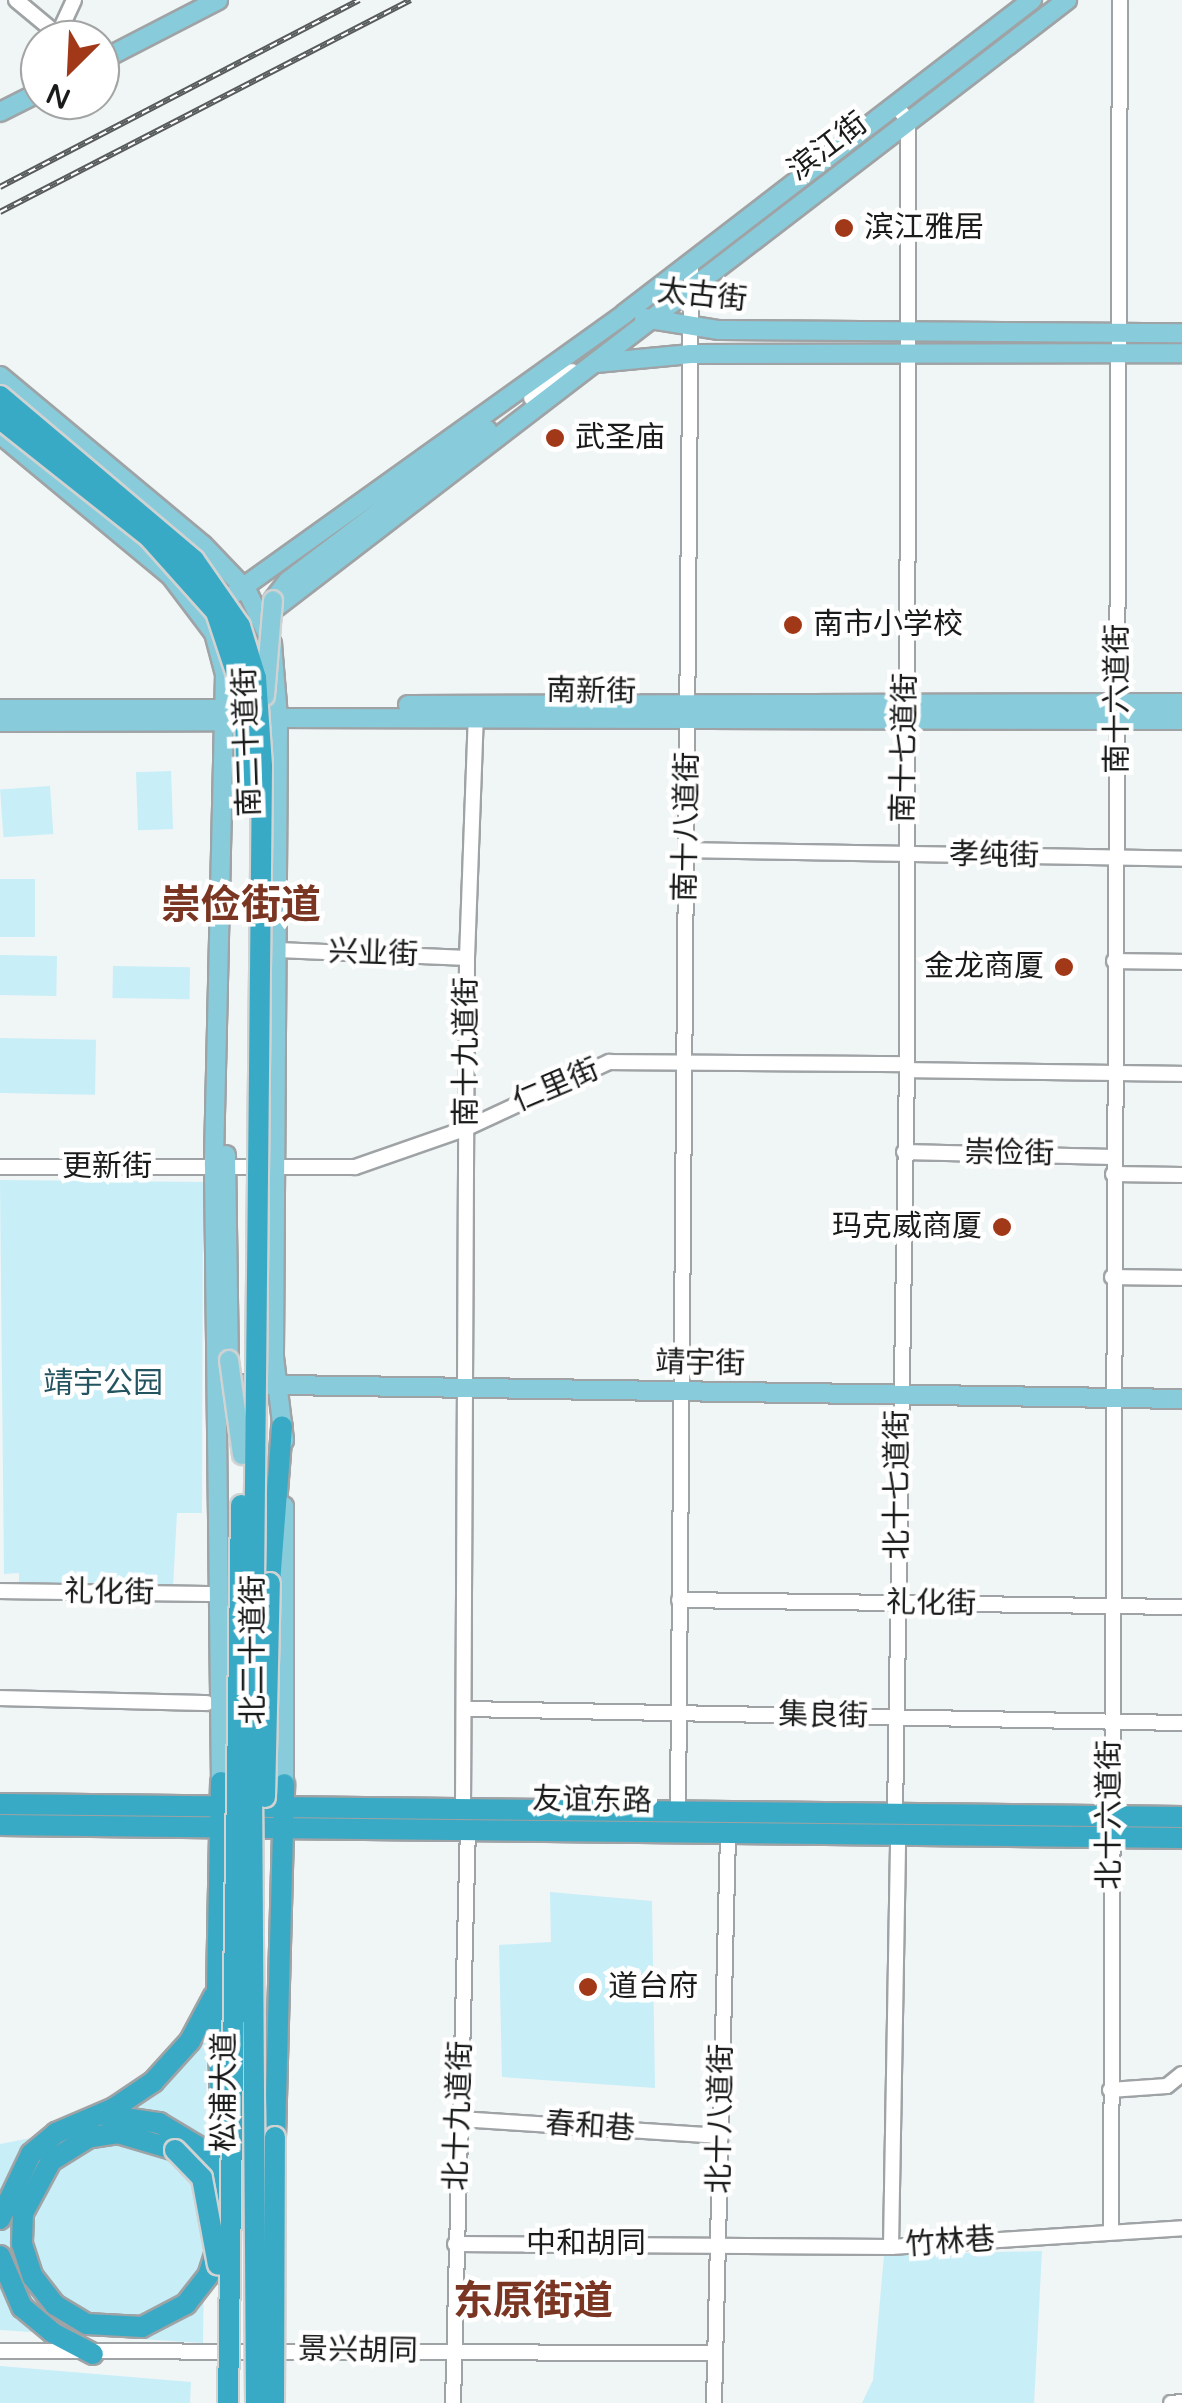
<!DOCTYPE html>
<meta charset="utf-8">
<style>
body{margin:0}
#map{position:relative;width:1182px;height:2403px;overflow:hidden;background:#f0f5f6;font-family:"Varela Round","Noto Sans SC",sans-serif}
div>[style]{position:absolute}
.green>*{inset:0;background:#c8eef8;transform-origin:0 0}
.roads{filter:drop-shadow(2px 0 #9fa3a5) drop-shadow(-2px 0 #9fa3a5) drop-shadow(0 2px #9fa3a5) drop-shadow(0 -2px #9fa3a5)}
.minor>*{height:14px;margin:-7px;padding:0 7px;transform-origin:7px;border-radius:7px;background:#fff}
.major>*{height:18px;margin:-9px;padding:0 9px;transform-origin:9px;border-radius:9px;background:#88ccdc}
.highway>*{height:20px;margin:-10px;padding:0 10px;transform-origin:10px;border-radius:10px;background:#39aac5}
.rail>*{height:6px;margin-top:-3px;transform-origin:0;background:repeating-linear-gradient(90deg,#fff 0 8px,#585b5b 0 16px);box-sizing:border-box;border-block:2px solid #585b5b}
.bridges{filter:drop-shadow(2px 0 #d1d2d2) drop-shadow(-2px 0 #d1d2d2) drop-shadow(0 2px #d1d2d2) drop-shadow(0 -2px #d1d2d2)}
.major-bridge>*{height:18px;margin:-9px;padding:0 9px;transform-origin:9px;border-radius:9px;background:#88ccdc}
.highway-bridge>*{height:20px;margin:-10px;padding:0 10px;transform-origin:10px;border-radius:10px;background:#39aac5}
.dots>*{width:28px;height:28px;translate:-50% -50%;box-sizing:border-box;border:5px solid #fff;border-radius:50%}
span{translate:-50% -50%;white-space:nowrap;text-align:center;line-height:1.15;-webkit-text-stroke:9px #fff;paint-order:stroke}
.street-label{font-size:30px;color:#1a1c1c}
.poi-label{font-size:30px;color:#1a1c1c}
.left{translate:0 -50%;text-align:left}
.right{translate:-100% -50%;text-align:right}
.park-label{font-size:30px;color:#245460}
.district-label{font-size:40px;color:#7a3622;font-weight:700}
.north{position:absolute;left:20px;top:20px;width:100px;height:100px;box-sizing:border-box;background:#fff;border:2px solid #a3a4a4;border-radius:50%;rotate:204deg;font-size:28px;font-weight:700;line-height:40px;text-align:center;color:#1a1c1c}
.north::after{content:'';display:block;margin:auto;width:35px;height:45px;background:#a13919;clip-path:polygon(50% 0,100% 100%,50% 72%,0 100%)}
</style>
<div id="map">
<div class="green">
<div style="left:171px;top:771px;width:58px;height:35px;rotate:88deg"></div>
<div style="left:50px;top:786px;width:48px;height:50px;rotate:86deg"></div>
<div style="left:35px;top:879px;width:58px;height:35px;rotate:90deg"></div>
<div style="left:0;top:955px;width:57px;height:40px;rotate:1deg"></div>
<div style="left:113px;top:966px;width:77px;height:32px;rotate:1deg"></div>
<div style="left:0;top:1038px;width:96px;height:55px;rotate:1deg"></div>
<div style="clip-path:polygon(0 1180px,203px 1182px,202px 1513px,177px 1513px,173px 1587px,19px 1582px,19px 1573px,4px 1574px)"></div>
<div style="clip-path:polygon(550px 1892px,652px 1901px,655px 2088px,502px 2077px,499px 1945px,551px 1942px)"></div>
<div style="clip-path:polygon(207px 2038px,203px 2343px,0 2330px,0 2144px,99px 2125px)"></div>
<div style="clip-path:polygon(1042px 2251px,1034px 2403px,862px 2403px,873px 2380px,884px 2255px)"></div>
<div style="clip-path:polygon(0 2366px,191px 2382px,190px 2403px,0 2403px)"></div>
</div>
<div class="roads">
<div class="minor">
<div style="left:16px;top:0;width:55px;rotate:39.8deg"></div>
<div style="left:56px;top:39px;width:43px;rotate:-65.2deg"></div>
<div style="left:531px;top:398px;width:49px;rotate:-33.4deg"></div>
<div style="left:687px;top:850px;width:495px;rotate:1deg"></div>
<div style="left:279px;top:950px;width:188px;rotate:2.4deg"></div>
<div style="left:1114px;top:961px;width:68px;rotate:0.8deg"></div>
<div style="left:907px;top:1070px;width:275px;rotate:0.8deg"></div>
<div style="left:904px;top:1152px;width:209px;rotate:1.4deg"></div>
<div style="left:0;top:1167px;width:355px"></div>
<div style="left:355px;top:1167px;width:119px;rotate:-19.2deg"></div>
<div style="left:467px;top:1128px;width:157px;rotate:-24.9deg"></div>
<div style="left:609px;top:1062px;width:298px;rotate:0.4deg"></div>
<div style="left:1113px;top:1174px;width:69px;rotate:0.8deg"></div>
<div style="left:1112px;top:1277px;width:70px;rotate:0.8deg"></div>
<div style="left:0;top:1591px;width:218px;rotate:0.8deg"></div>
<div style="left:679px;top:1600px;width:503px;rotate:0.8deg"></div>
<div style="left:0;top:1698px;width:207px;rotate:1.4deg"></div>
<div style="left:465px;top:1709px;width:717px;rotate:1.12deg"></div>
<div style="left:463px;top:1808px;width:850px;rotate:-89.73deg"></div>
<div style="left:467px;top:958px;width:241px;rotate:-87.9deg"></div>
<div style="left:678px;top:1812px;width:1550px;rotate:-89.52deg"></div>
<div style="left:895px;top:1815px;width:751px;rotate:-89.08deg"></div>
<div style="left:907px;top:1064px;width:944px;rotate:-89.94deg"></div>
<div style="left:908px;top:120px;width:20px;rotate:-131deg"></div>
<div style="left:1110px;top:2090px;width:57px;rotate:-4deg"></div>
<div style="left:1167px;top:2086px;width:19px;rotate:-39deg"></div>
<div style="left:459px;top:2119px;width:263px;rotate:3.7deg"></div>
<div style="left:1111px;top:2232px;width:2232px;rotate:-89.77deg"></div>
<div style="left:455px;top:2244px;width:436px;rotate:0.4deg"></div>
<div style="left:891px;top:2247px;width:292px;rotate:-3.7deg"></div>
<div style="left:891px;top:2247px;width:411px;rotate:-89deg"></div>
<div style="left:0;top:2351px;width:715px;rotate:0.16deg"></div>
<div style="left:453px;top:2403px;width:575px;rotate:-88.51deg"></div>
<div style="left:714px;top:2403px;width:568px;rotate:-88.59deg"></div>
<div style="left:1171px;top:2403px;width:11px;rotate:-5deg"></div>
</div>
<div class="major">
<div style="left:100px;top:61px;width:133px;rotate:-27.3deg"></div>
<div style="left:0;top:112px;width:45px;rotate:-26.6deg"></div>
<div style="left:644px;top:318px;width:76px;rotate:9.1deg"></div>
<div style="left:719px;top:330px;width:463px;rotate:0.4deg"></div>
<div style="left:596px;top:363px;width:95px;rotate:-5.4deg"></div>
<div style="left:691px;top:354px;width:491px;rotate:-0.1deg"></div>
<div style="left:0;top:376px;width:264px;rotate:39.8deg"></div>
<div style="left:203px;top:545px;width:64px;rotate:46.3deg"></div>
<div style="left:247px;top:591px;width:59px;rotate:64.7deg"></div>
<div style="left:272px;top:644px;width:73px;rotate:85.3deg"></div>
<div style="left:278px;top:717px;width:640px;rotate:90.36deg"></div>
<div style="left:274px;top:1357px;width:84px;rotate:83.1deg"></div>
<div style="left:0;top:434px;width:222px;rotate:39.7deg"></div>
<div style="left:171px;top:576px;width:71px;rotate:53deg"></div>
<div style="left:214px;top:633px;width:42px;rotate:75deg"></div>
<div style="left:225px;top:674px;width:492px;rotate:91.3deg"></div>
<div style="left:214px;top:1166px;width:616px;rotate:89.35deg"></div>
<div style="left:235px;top:593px;width:479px;rotate:-35.6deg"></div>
<div style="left:624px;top:314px;width:515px;rotate:-37.58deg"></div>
<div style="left:273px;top:600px;width:24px;rotate:-52deg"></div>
<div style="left:288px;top:581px;width:250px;rotate:-37.2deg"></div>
<div style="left:262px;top:618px;width:1015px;rotate:-37.51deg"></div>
<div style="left:408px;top:705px;width:774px;rotate:-0.15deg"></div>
<div style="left:0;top:709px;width:237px"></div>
<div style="left:270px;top:718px;width:912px;rotate:0.13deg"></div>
<div style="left:0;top:722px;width:234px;rotate:-0.2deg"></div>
<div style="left:226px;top:1155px;width:205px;rotate:89.2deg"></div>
<div style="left:218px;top:1384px;width:964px;rotate:0.89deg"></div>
<div style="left:284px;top:1784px;width:278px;rotate:-90deg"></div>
</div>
<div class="highway">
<div style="left:270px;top:1583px;width:157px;rotate:-85.6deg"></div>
<div style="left:221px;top:1782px;width:205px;rotate:91.1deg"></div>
<div style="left:217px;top:1987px;width:214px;rotate:88.1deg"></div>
<div style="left:0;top:1804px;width:1182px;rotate:0.63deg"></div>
<div style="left:0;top:1825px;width:1182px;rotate:0.63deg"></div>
<div style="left:104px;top:2115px;width:56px;rotate:8.3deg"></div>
<div style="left:159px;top:2123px;width:56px;rotate:31.1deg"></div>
<div style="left:207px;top:2152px;width:21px;rotate:53deg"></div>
<div style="left:275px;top:2137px;width:353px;rotate:-88.5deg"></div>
<div style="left:175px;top:2150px;width:59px;rotate:-163.4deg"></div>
<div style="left:118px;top:2133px;width:30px;rotate:171deg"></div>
<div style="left:88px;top:2138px;width:44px;rotate:148.1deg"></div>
<div style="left:51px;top:2161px;width:59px;rotate:118.3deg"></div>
<div style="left:23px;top:2213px;width:31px;rotate:92deg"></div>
<div style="left:22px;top:2244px;width:35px;rotate:72deg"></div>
<div style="left:33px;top:2277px;width:36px;rotate:52deg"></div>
<div style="left:55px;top:2305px;width:37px;rotate:31deg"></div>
<div style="left:87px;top:2324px;width:55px;rotate:3.1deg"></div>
<div style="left:142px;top:2327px;width:50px;rotate:-27.6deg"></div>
<div style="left:186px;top:2304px;width:36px;rotate:-52deg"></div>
<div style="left:208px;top:2276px;width:33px;rotate:-72deg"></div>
<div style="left:0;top:2219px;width:72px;rotate:-64.5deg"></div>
<div style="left:31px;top:2154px;width:33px;rotate:-40deg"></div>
<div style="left:56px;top:2133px;width:63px;rotate:-23.3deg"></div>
<div style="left:114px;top:2108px;width:47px;rotate:-33.7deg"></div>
<div style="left:153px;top:2082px;width:55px;rotate:-47.9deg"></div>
<div style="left:190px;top:2041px;width:51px;rotate:-61.9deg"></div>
<div style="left:0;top:2256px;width:56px;rotate:66.7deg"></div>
<div style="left:22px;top:2307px;width:40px;rotate:40deg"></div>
<div style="left:53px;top:2333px;width:45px;rotate:27.7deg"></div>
</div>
</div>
<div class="rail">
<div style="left:0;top:187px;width:405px;rotate:-27.5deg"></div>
<div style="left:0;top:212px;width:462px;rotate:-27.3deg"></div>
</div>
<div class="bridges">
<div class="major-bridge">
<div style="left:265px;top:696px;width:96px;rotate:-85.2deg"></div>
<div style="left:229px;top:1360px;width:96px;rotate:82.2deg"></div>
</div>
<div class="highway-bridge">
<div style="left:0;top:396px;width:254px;rotate:40.2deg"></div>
<div style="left:194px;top:560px;width:80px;rotate:55.1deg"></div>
<div style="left:240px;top:626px;width:54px;rotate:72.9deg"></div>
<div style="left:256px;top:678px;width:88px;rotate:86.1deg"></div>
<div style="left:262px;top:766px;width:1015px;rotate:90.56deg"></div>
<div style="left:252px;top:1781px;width:622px;rotate:89.63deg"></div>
<div style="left:0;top:419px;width:190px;rotate:38.4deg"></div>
<div style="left:149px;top:537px;width:101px;rotate:48.2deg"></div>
<div style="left:216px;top:612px;width:92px;rotate:71.6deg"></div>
<div style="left:245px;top:699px;width:107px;rotate:88.9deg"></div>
<div style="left:265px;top:1797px;width:214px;rotate:-88.7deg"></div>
<div style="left:175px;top:2150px;width:39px;rotate:46deg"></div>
<div style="left:202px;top:2178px;width:88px;rotate:79.6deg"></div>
<div style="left:228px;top:2403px;width:898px;rotate:-89.17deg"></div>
<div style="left:274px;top:2403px;width:266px;rotate:-89.8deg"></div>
</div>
</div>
<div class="dots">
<div style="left:844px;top:228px;background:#a13919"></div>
<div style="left:555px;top:438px;background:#a13919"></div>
<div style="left:793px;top:625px;background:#a13919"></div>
<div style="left:1064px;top:967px;background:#a13919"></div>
<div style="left:1002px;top:1227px;background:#a13919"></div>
<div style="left:588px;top:1987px;background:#a13919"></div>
</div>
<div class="street-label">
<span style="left:828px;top:147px;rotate:-37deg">滨江街</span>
<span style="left:702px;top:296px;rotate:6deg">太古街</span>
<span style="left:591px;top:692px;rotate:1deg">南新街</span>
<span style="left:1118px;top:699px;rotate:-90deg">南十六道街</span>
<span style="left:248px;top:742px;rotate:-92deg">南二十道街</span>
<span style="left:905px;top:748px;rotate:-89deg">南十七道街</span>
<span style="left:687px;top:827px;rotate:-89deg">南十八道街</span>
<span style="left:994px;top:856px;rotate:1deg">孝纯街</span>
<span style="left:373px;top:954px;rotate:2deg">兴业街</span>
<span style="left:467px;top:1052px;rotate:-90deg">南十九道街</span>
<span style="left:556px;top:1086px;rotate:-23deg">仁里街</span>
<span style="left:1009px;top:1154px;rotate:1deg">崇俭街</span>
<span style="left:107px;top:1167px">更新街</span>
<span style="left:700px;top:1364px;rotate:1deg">靖宇街</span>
<span style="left:898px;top:1485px;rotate:-90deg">北十七道街</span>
<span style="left:109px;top:1593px;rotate:1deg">礼化街</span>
<span style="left:931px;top:1604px;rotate:1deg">礼化街</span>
<span style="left:254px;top:1650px;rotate:-90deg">北二十道街</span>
<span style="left:823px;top:1716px;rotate:1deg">集良街</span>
<span style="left:592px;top:1801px;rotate:1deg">友谊东路</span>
<span style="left:1110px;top:1815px;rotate:-90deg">北十六道街</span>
<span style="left:225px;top:2092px;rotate:-90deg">松浦大道</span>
<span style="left:459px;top:2116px;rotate:-88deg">北十九道街</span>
<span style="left:721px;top:2119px;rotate:-89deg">北十八道街</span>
<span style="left:590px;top:2127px;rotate:4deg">春和巷</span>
<span style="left:950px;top:2243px;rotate:-4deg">竹林巷</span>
<span style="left:586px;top:2244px">中和胡同</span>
<span style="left:358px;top:2351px;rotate:1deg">景兴胡同</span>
</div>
<div class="poi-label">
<span class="left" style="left:864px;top:228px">滨江雅居</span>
<span class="left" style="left:575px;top:438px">武圣庙</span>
<span class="left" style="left:813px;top:625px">南市小学校</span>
<span class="right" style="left:1044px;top:967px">金龙商厦</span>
<span class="right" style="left:982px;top:1227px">玛克威商厦</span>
<span class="left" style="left:608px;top:1987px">道台府</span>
</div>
<div class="park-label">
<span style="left:103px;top:1384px">靖宇公园</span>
</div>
<div class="district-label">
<span style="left:241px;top:905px">崇俭街道</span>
<span style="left:533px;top:2301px">东原街道</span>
</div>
<div class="north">N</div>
</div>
